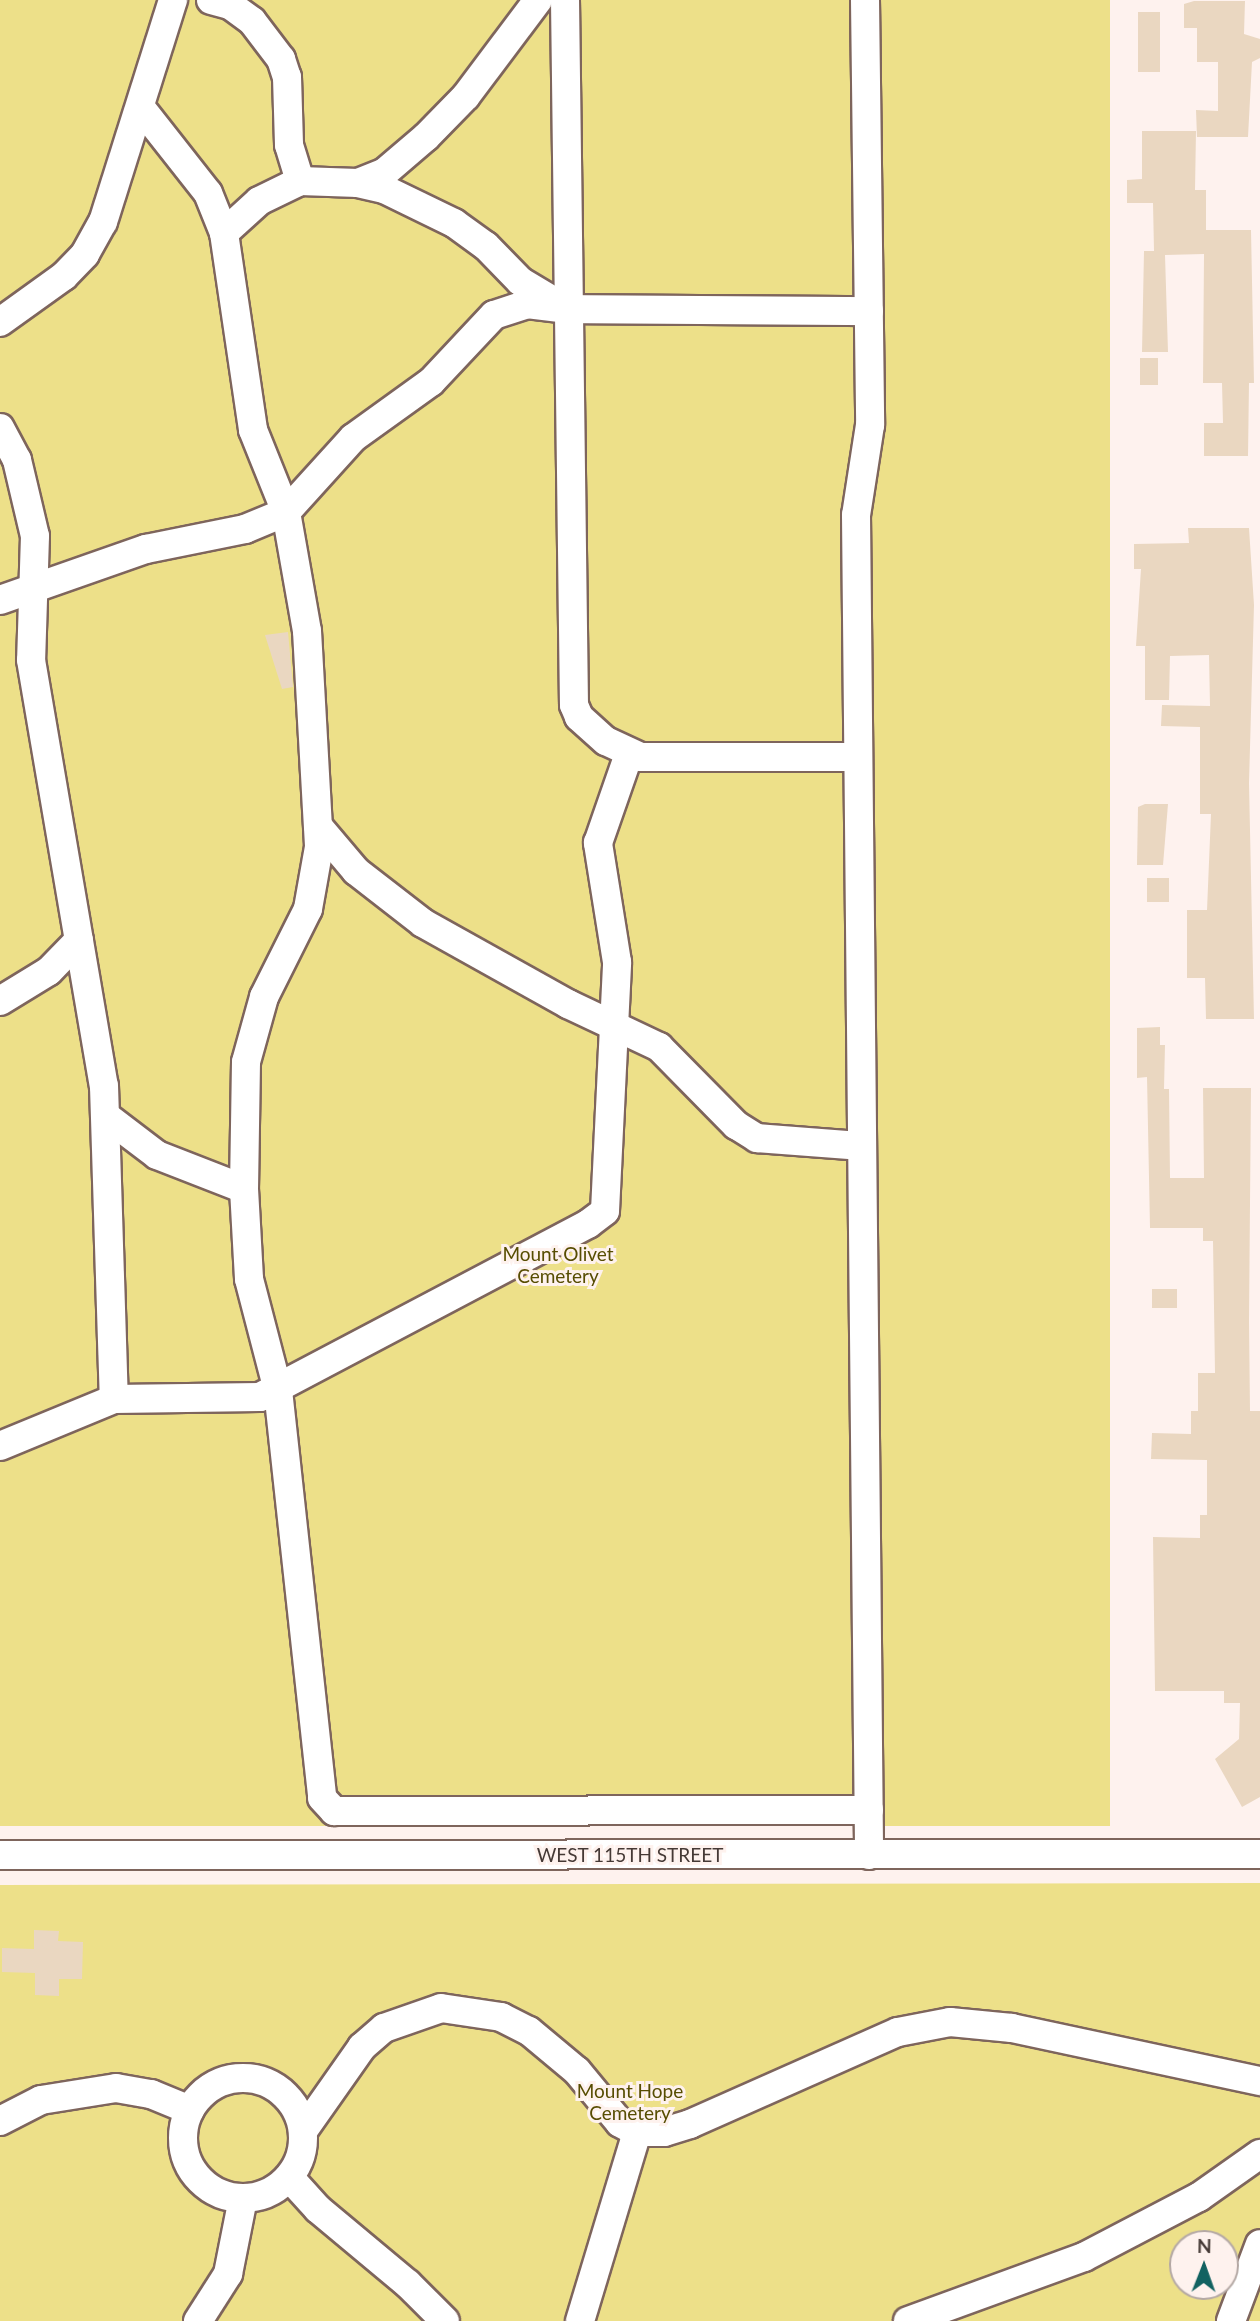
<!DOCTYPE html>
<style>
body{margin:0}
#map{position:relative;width:1260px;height:2321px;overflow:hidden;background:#fef2ee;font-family:Lato,sans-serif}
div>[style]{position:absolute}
.green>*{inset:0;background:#ede089;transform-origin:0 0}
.building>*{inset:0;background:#ead7c1;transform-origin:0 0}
.roads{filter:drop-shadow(2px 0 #7e655c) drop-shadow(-2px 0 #7e655c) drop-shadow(0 2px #7e655c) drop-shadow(0 -2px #7e655c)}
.minor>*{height:28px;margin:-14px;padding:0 14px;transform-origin:14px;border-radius:14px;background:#fff}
.minor>.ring{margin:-14px;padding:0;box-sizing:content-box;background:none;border:28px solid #fff;border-radius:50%}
span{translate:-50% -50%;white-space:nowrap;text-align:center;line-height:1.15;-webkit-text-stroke:6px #fef2ee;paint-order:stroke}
.park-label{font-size:19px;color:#574d02}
.street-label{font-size:19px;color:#453935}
.north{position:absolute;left:1169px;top:2230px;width:70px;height:70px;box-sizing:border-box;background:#fef2ee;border:2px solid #b4a8a4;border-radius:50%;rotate:1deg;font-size:19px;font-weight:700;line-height:28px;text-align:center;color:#453935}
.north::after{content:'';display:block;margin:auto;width:24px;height:32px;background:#126261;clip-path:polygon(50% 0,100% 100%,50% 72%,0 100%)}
</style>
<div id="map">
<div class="green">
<div style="left:0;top:0;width:1110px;height:1826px"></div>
<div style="clip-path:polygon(evenodd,1260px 1883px,1260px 2321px,0 2321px,0 1885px,1260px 1883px,1183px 2244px,1225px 2244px,1225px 2286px,1183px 2286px,1183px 2244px)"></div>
</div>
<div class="building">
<div style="clip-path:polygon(1194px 1px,1245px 1px,1244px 34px,1260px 39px,1260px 58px,1252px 62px,1248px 137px,1197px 137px,1196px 110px,1218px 111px,1218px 62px,1197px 62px,1197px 28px,1184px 28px,1184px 4px)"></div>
<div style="left:1138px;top:12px;width:22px;height:60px"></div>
<div style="clip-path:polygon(1142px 131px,1196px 131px,1195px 190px,1206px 190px,1206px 230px,1251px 230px,1254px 383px,1249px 383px,1248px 456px,1204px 456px,1204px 423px,1223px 423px,1222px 383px,1203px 383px,1204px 254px,1165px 255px,1168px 352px,1142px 352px,1144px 251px,1154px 251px,1153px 203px,1127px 203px,1127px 180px,1142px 179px)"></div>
<div style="left:1140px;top:358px;width:18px;height:27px"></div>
<div style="clip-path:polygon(1188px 528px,1249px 528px,1254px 605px,1249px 783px,1254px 1019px,1206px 1019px,1205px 978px,1187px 978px,1187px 910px,1207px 910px,1211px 814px,1200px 814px,1200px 727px,1161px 726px,1162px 705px,1210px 706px,1209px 655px,1170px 656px,1169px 700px,1145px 700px,1145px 646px,1136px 646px,1141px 569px,1134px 569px,1134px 544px,1189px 543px)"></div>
<div style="clip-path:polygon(288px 632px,293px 687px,282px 689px,265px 635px)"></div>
<div style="clip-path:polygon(1145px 804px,1168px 804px,1163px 865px,1137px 865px,1138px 807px)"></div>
<div style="left:1147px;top:878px;width:22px;height:24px"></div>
<div style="clip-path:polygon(1160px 1027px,1160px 1045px,1165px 1045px,1164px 1089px,1169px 1089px,1170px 1178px,1204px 1178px,1203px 1088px,1251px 1088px,1249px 1321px,1250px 1411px,1260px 1411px,1260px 1797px,1242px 1807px,1215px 1759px,1239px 1739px,1240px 1703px,1224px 1703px,1224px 1691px,1155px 1691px,1153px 1537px,1200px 1538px,1200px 1515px,1207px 1515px,1207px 1460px,1151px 1459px,1152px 1433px,1191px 1434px,1191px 1411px,1198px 1411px,1198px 1373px,1215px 1373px,1213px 1241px,1203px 1241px,1203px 1228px,1150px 1228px,1147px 1077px,1137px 1078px,1137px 1028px)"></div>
<div style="left:1152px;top:1289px;width:25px;height:19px"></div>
<div style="clip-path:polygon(34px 1930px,59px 1931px,58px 1941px,83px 1942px,82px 1979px,59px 1979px,59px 1996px,35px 1995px,35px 1973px,2px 1972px,2px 1948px,34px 1949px)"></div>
</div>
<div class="roads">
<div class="minor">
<div style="left:211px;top:0;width:20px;rotate:15deg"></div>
<div style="left:230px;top:5px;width:27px;rotate:36deg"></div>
<div style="left:252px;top:21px;width:48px;rotate:52.7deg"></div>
<div style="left:281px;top:59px;width:19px;rotate:72deg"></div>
<div style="left:287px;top:77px;width:68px;rotate:88.3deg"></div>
<div style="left:289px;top:145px;width:38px;rotate:73deg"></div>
<div style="left:565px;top:0;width:705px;rotate:89.27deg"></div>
<div style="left:574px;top:705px;width:13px;rotate:67deg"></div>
<div style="left:579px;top:717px;width:36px;rotate:42deg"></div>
<div style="left:606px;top:741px;width:38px;rotate:25deg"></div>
<div style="left:640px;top:757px;width:218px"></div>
<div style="left:865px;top:0;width:425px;rotate:89.3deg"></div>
<div style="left:870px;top:425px;width:91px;rotate:98.8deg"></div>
<div style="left:856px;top:515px;width:1340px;rotate:89.44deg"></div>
<div style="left:141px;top:108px;width:108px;rotate:51.8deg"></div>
<div style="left:208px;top:193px;width:43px;rotate:68.2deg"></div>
<div style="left:224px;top:233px;width:199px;rotate:81.6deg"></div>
<div style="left:253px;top:430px;width:88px;rotate:68.1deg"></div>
<div style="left:286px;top:512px;width:121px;rotate:80deg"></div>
<div style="left:307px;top:631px;width:216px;rotate:86.8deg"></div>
<div style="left:319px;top:847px;width:63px;rotate:100.1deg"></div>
<div style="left:308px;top:909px;width:98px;rotate:116.6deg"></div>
<div style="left:264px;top:997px;width:67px;rotate:105.5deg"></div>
<div style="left:246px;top:1062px;width:127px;rotate:90.9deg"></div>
<div style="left:244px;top:1189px;width:90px;rotate:86.8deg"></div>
<div style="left:249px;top:1279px;width:115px;rotate:75.4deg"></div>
<div style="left:278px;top:1390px;width:410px;rotate:83.8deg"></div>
<div style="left:322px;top:1798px;width:18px;rotate:47deg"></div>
<div style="left:334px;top:1811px;width:535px;rotate:-0.11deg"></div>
<div style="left:358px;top:183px;width:29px;rotate:-22deg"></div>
<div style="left:385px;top:172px;width:54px;rotate:-40.5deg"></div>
<div style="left:426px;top:137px;width:57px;rotate:-45.7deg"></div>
<div style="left:466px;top:96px;width:120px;rotate:-53.1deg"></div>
<div style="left:224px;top:233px;width:47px;rotate:-42.4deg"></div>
<div style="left:259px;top:201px;width:46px;rotate:-26deg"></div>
<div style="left:300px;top:181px;width:58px;rotate:2deg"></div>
<div style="left:358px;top:183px;width:27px;rotate:13deg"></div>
<div style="left:384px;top:189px;width:78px;rotate:25.9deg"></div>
<div style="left:454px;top:223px;width:39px;rotate:36deg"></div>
<div style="left:486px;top:246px;width:49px;rotate:45.8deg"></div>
<div style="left:520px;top:281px;width:55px;rotate:30.8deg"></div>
<div style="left:567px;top:309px;width:302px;rotate:0.4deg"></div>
<div style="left:0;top:322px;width:79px;rotate:-35.7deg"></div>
<div style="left:64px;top:276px;width:30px;rotate:-46deg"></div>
<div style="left:85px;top:254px;width:37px;rotate:-61deg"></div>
<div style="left:103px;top:222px;width:233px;rotate:-72.5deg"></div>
<div style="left:0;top:428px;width:36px;rotate:62deg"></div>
<div style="left:17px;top:460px;width:78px;rotate:76.7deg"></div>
<div style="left:35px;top:536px;width:124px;rotate:91.8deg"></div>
<div style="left:31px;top:660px;width:432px;rotate:80.3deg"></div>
<div style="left:104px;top:1086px;width:313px;rotate:88.2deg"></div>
<div style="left:0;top:600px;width:155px;rotate:-19.3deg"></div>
<div style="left:146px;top:549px;width:101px;rotate:-11.4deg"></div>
<div style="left:245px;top:529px;width:44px;rotate:-22.5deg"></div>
<div style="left:286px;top:512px;width:100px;rotate:-47.8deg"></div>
<div style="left:353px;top:438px;width:96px;rotate:-35.7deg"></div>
<div style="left:431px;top:382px;width:92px;rotate:-46.8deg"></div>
<div style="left:494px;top:315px;width:35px;rotate:-18deg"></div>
<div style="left:527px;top:304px;width:31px;rotate:7deg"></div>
<div style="left:318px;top:826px;width:59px;rotate:49.8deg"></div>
<div style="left:356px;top:871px;width:85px;rotate:37.8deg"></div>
<div style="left:423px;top:923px;width:166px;rotate:29.2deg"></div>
<div style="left:568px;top:1004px;width:101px;rotate:25.3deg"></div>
<div style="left:659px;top:1047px;width:110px;rotate:45.4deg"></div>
<div style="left:736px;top:1125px;width:25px;rotate:32deg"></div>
<div style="left:757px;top:1138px;width:105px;rotate:4.4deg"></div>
<div style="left:0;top:1001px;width:57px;rotate:-31.5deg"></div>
<div style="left:49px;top:971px;width:43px;rotate:-45.9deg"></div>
<div style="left:107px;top:1117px;width:63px;rotate:37.2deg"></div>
<div style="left:157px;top:1155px;width:93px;rotate:21.3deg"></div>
<div style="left:0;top:1446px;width:123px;rotate:-22.4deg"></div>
<div style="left:114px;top:1399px;width:146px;rotate:-0.8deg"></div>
<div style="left:260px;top:1397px;width:371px;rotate:-27.8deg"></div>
<div style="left:588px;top:1224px;width:21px;rotate:-37deg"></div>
<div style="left:605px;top:1211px;width:249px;rotate:-87.2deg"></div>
<div style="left:617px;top:962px;width:121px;rotate:-99.1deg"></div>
<div style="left:598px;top:843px;width:94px;rotate:-70.8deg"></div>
<div style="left:0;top:1855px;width:1260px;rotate:-0.05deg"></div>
<div class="ring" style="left:183px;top:2078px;width:92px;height:92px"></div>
<div style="left:0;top:2121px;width:46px;rotate:-27.1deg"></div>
<div style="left:41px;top:2100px;width:76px;rotate:-9.1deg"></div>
<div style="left:116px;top:2088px;width:36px;rotate:10deg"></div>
<div style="left:151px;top:2094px;width:42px;rotate:22.3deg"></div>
<div style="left:303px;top:2131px;width:103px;rotate:-54.9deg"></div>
<div style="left:362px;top:2047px;width:29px;rotate:-41deg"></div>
<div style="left:384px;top:2028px;width:60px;rotate:-19.3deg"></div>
<div style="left:441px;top:2008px;width:61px;rotate:8.5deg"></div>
<div style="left:501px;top:2017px;width:31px;rotate:27deg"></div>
<div style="left:529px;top:2031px;width:62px;rotate:39.8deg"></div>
<div style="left:577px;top:2071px;width:67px;rotate:50.4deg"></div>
<div style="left:620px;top:2123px;width:19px;rotate:28deg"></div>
<div style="left:637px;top:2132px;width:27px"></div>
<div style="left:664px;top:2132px;width:27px;rotate:-17deg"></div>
<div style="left:690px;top:2124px;width:227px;rotate:-23.9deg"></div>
<div style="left:898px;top:2032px;width:53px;rotate:-10.9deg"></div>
<div style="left:950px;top:2022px;width:62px;rotate:5.5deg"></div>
<div style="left:1012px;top:2028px;width:254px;rotate:12.1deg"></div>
<div style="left:289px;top:2177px;width:43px;rotate:47.8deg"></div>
<div style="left:318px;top:2209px;width:117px;rotate:39.8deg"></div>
<div style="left:408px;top:2284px;width:52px;rotate:45deg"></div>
<div style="left:198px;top:2321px;width:56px;rotate:-57.4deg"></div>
<div style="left:228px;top:2274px;width:77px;rotate:-78.8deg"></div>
<div style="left:580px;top:2321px;width:197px;rotate:-73.2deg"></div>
<div style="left:908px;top:2321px;width:187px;rotate:-20deg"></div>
<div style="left:1084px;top:2257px;width:130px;rotate:-27.6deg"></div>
<div style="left:1199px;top:2197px;width:75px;rotate:-35.2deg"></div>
<div style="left:1231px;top:2321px;width:82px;rotate:-69.4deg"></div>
</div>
</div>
<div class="park-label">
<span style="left:558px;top:1265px">Mount Olivet<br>Cemetery</span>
<span style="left:630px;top:2102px">Mount Hope<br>Cemetery</span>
</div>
<div class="street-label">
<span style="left:630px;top:1855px">WEST 115TH STREET</span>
</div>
<div class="north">N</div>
</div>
